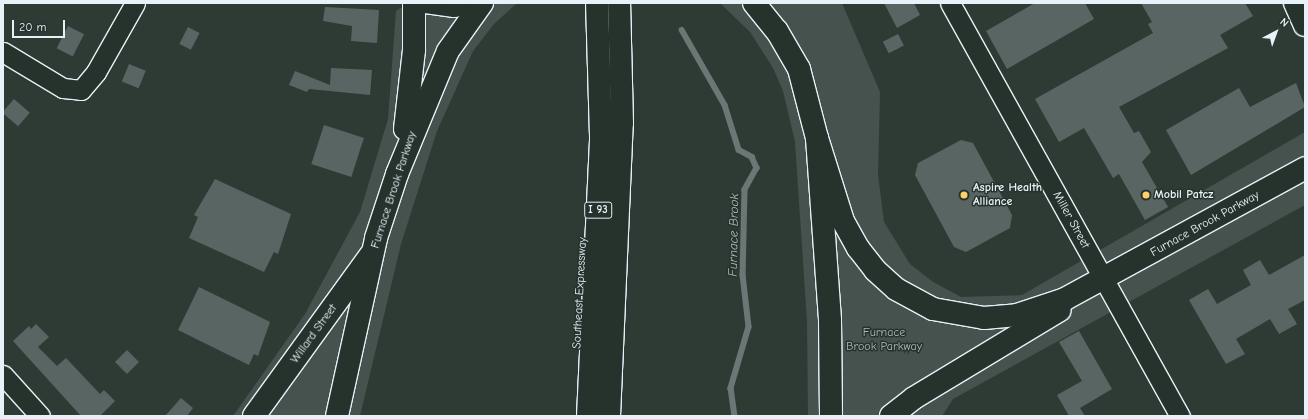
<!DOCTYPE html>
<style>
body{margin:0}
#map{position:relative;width:1308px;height:419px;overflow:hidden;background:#2e3b35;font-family:"Comic Neue",sans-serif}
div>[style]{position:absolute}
.green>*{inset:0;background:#45524e}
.stream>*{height:5.5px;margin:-2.75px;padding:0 2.75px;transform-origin:2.75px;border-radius:2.75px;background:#6b7775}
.building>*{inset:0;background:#596563;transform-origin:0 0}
.roads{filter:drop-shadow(1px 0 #e8f1f8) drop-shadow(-1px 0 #e8f1f8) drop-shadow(0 1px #e8f1f8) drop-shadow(0 -1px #e8f1f8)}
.street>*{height:19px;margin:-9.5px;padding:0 9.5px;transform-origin:9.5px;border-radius:9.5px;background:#26332d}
.secondary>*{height:22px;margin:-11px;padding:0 11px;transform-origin:11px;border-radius:11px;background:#26332d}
.highway>*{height:22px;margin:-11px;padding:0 11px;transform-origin:11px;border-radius:11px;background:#26332d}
.dots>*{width:11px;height:11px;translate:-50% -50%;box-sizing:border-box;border:2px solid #26332d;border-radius:50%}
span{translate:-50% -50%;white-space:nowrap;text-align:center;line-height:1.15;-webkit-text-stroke:3px #26332d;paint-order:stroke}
.shield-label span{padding:1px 3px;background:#26332d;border:1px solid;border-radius:3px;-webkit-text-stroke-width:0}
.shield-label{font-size:11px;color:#e8f1f8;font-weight:700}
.poi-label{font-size:12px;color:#e8f1f8;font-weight:700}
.left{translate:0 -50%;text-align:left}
.street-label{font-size:12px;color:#e8f1f8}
.park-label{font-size:12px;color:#afb9bc}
.water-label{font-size:13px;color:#b0babd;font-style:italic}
.frame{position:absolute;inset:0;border:4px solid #e8f1f8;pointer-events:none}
.north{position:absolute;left:1256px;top:12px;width:40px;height:40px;-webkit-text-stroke:3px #26332d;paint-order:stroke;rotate:41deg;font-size:11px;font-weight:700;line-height:16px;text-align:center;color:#e8f1f8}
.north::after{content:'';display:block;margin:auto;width:14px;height:18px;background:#e8f1f8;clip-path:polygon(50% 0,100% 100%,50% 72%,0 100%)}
.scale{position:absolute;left:12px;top:20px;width:53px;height:18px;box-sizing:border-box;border:2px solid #e8f1f8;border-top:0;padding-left:5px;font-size:12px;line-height:14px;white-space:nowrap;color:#e8f1f8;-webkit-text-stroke:3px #26332d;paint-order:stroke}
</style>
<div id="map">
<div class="green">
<div style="clip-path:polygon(409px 3px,517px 3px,494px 24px,473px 51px,437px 131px,401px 244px,360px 416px,233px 416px,305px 314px,360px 212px,388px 119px,396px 11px)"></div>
<div style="clip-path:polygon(720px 3px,842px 3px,880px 92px,878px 175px,884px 222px,910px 264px,933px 282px,961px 297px,1022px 295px,1305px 132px,1305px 205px,953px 399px,942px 416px,808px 416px,807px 321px,795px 142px,783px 91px,773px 68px,750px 32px)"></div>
</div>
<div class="stream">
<div style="left:682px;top:30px;width:86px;rotate:60.2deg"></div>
<div style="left:725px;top:105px;width:47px;rotate:72.7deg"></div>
<div style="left:739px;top:150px;width:15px;rotate:28deg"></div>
<div style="left:752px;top:157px;width:12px;rotate:66deg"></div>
<div style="left:757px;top:168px;width:25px;rotate:119deg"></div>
<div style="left:745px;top:190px;width:85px;rotate:91.3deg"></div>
<div style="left:743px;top:275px;width:52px;rotate:83.4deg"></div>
<div style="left:749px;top:327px;width:64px;rotate:106.4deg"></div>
<div style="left:731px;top:388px;width:28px;rotate:82deg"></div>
</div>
<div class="building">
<div style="clip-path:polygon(884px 3px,914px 3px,920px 15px,897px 28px)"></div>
<div style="clip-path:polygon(1035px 3px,1085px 3px,1094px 19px,1007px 69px,986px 31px)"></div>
<div style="clip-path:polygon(1141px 3px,1245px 3px,1253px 16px,1220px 35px,1228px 48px,1119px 107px,1134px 133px,1139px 131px,1151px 152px,1142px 162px,1168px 207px,1145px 220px,1119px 174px,1113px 178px,1084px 128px,1059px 142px,1035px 99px,1153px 33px,1148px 24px,1152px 22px)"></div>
<div style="clip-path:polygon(325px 7px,379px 10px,377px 43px,351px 41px,352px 26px,323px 21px)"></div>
<div style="left:68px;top:26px;width:18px;height:25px;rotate:27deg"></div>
<div style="left:188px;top:27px;width:13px;height:19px;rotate:27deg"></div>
<div style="left:898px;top:34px;width:13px;height:17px;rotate:63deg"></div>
<div style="left:129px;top:64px;width:18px;height:19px;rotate:22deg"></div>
<div style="clip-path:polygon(331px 68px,372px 70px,370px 95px,309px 89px,307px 92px,289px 85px,295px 71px,330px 85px)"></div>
<div style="clip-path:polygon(1296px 83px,1305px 107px,1191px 175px,1166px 130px,1239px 88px,1250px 107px)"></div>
<div style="left:14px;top:99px;width:21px;height:18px;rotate:41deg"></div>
<div style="left:324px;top:125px;width:42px;height:41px;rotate:18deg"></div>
<div style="clip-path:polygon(961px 140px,973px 143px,1012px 215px,1010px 228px,966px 252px,954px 247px,915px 175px,918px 163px)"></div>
<div style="clip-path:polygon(215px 179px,291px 214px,278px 254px,274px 252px,264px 272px,189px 238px,198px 217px,194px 215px)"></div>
<div style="clip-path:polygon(1305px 255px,1305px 300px,1288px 309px,1297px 324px,1279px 334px,1270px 319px,1236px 339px,1245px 354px,1226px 364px,1189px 300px,1208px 289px,1217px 304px,1251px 285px,1243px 270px,1260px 260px,1269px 275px)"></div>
<div style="clip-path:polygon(199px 287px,270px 322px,258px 356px,254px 354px,249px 365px,178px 330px)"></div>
<div style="clip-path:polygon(36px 324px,49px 337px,38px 347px,57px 366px,66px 358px,100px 394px,104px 390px,115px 401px,100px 416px,81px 416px,13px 341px,29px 326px,31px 329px)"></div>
<div style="clip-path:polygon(1079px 331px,1112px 389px,1080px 408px,1085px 416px,1069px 416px,1057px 395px,1082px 381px,1059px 342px)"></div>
<div style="left:127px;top:350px;width:17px;height:17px;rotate:45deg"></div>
<div style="clip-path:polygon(181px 398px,193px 408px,187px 416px,165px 416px)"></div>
</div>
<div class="roads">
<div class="street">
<div style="left:425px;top:3px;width:29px;rotate:8deg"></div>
<div style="left:454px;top:7px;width:23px;rotate:-10deg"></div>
<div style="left:950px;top:3px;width:473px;rotate:60.9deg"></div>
<div style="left:3px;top:52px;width:70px;rotate:31deg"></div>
<div style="left:63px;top:88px;width:18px;rotate:6deg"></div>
<div style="left:81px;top:90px;width:23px;rotate:-50deg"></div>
<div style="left:96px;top:72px;width:79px;rotate:-60.5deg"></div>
<div style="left:3px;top:375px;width:55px;rotate:47.9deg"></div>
</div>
<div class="secondary">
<div style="left:754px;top:3px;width:36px;rotate:51deg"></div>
<div style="left:777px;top:31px;width:44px;rotate:59.9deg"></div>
<div style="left:799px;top:69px;width:71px;rotate:75.4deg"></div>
<div style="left:817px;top:138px;width:182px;rotate:85.9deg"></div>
<div style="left:830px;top:320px;width:96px;rotate:89.4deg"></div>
<div style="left:1295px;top:3px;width:24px;rotate:66deg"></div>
<div style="left:405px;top:129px;width:80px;rotate:-83.5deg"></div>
<div style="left:414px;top:50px;width:47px;rotate:-90deg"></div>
<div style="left:817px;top:138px;width:87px;rotate:72.6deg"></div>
<div style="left:843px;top:221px;width:31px;rotate:61deg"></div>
<div style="left:858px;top:248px;width:28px;rotate:52deg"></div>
<div style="left:875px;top:270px;width:28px;rotate:42deg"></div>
<div style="left:896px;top:289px;width:42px;rotate:28.4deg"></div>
<div style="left:933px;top:309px;width:52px;rotate:10deg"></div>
<div style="left:984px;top:318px;width:33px;rotate:-5deg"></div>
<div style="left:1017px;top:315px;width:51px;rotate:-18.4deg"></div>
<div style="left:1065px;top:299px;width:273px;rotate:-28.6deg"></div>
<div style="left:254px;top:416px;width:198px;rotate:-54.1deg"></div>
<div style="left:337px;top:416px;width:182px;rotate:-77.6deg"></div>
<div style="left:376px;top:238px;width:67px;rotate:-71.8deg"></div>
<div style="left:397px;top:174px;width:133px;rotate:-67.5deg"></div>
<div style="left:448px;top:51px;width:59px;rotate:-54.7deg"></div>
<div style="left:891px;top:416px;width:29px;rotate:-38deg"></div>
<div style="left:914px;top:398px;width:170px;rotate:-31.1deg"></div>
</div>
<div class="highway">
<div style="left:588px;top:416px;width:280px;rotate:-87.3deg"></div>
<div style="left:601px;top:136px;width:133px;rotate:-91.7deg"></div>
<div style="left:609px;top:416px;width:293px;rotate:-87.5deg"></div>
<div style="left:622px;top:123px;width:120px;rotate:-91.4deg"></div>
</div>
</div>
<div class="dots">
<div style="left:964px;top:195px;background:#ffd166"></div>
<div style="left:1146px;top:195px;background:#ffd166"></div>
</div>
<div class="shield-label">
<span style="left:598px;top:210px">I 93</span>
</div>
<div class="poi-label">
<span class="left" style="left:973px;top:195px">Aspire Health<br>Alliance</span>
<span class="left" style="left:1154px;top:195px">Mobil Patcz</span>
</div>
<div class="street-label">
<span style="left:394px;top:190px;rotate:-72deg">Furnace Brook Parkway</span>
<span style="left:1071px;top:220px;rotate:61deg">Miller Street</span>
<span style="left:1205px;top:224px;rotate:-29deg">Furnace Brook Parkway</span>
<span style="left:580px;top:293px;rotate:-87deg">Southeast Expressway</span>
<span style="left:314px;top:334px;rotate:-54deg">Willard Street</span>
</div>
<div class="park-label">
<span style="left:884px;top:340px">Furnace<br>Brook Parkway</span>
</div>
<div class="water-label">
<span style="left:734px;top:235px;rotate:-89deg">Furnace Brook</span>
</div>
<div class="frame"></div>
<div class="north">N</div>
<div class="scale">20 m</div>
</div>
